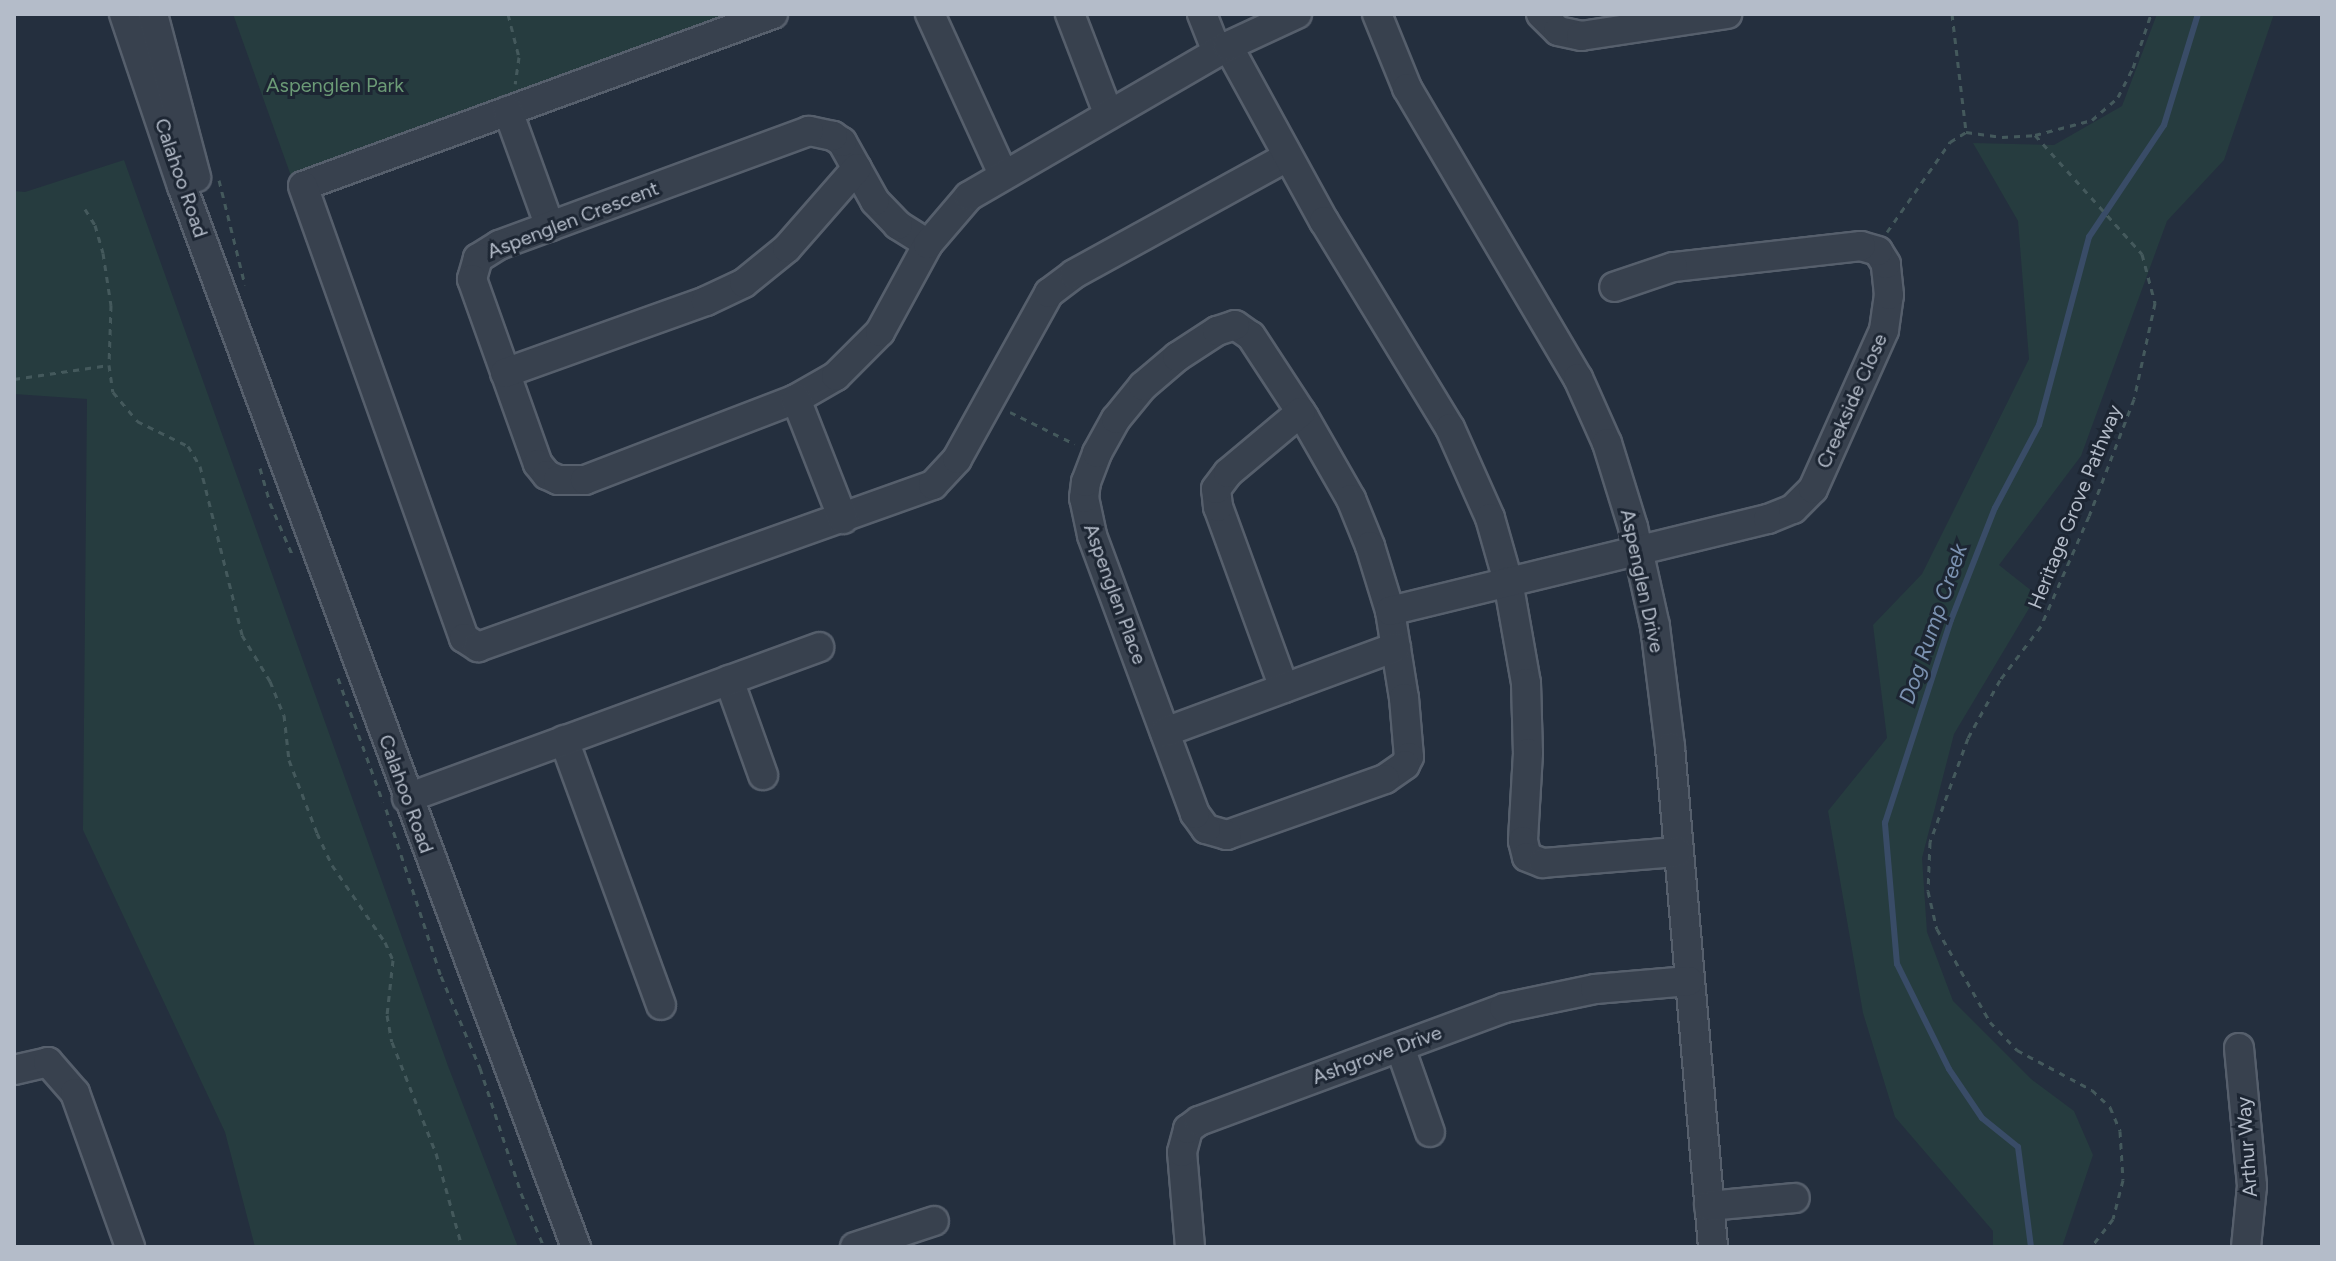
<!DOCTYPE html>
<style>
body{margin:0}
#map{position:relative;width:2336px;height:1261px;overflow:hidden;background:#242f3e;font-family:Figtree,sans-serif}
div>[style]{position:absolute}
.green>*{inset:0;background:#263c3f}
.stream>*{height:6px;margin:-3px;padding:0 3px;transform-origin:3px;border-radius:3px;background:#394c67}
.path>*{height:3px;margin-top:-1.5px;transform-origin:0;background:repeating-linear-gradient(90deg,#44595c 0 6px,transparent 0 12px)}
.roads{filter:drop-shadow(2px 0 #565f6c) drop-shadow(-2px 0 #565f6c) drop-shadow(0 2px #565f6c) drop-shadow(0 -2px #565f6c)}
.minor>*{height:28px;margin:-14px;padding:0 14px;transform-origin:14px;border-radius:14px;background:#38414e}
span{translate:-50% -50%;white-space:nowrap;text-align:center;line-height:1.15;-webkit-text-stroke:6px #1d2633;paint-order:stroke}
.park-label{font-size:20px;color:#6b9a76}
.street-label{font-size:20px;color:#b4bcc9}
.water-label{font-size:22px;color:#7c92b1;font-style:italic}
.frame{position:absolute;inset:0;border:16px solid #b4bcc9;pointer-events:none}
</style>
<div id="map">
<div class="green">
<div style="clip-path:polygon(233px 14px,741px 14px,291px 176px)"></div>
<div style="clip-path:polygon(2157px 14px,2274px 14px,2224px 160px,2167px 221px,2081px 456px,1999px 565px,2037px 595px,1954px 734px,1922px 858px,1927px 932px,1953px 1001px,2031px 1079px,2074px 1111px,2093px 1155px,2062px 1247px,1993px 1247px,1993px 1231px,1895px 1117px,1863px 1013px,1828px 811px,1887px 738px,1873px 625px,1922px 574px,2029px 359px,2018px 221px,1973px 143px,2054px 145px,2122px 106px)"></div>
<div style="clip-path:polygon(124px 160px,448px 1066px,518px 1247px,255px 1247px,225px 1132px,83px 830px,87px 399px,14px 394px,14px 191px,25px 192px)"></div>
</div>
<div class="stream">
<div style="left:2031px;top:1247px;width:101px;rotate:-97.4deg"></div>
<div style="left:2018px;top:1147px;width:46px;rotate:-141.1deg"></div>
<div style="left:1982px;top:1118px;width:59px;rotate:-124deg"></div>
<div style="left:1949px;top:1069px;width:117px;rotate:-116.3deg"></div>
<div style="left:1897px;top:964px;width:142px;rotate:-94.9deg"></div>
<div style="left:1885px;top:823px;width:213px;rotate:-72deg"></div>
<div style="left:1951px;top:620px;width:120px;rotate:-68.6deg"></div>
<div style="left:1995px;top:508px;width:94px;rotate:-62.1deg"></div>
<div style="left:2039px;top:425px;width:195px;rotate:-75.1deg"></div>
<div style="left:2089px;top:237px;width:135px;rotate:-56.2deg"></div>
<div style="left:2164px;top:125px;width:116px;rotate:-73deg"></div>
</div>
<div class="path">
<div style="left:508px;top:14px;width:44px;rotate:75.7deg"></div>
<div style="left:519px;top:57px;width:27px;rotate:98deg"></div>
<div style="left:1952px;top:14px;width:119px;rotate:83.2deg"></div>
<div style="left:1966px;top:132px;width:36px;rotate:8deg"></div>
<div style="left:2002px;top:137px;width:33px;rotate:-3deg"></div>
<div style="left:2035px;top:135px;width:59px;rotate:-14.7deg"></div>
<div style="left:2092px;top:120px;width:35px;rotate:-41deg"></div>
<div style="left:2118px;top:97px;width:33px;rotate:-63deg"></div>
<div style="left:2133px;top:68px;width:57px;rotate:-71.6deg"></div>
<div style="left:2035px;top:135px;width:160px;rotate:48deg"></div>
<div style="left:2142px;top:254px;width:51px;rotate:75.1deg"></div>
<div style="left:2155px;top:303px;width:98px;rotate:102.3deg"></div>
<div style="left:2134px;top:399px;width:125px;rotate:111deg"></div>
<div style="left:2089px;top:516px;width:120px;rotate:113.6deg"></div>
<div style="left:2041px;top:626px;width:68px;rotate:127.2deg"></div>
<div style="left:2000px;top:680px;width:66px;rotate:118.9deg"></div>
<div style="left:1968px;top:738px;width:111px;rotate:110.1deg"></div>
<div style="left:1930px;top:842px;width:49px;rotate:92.3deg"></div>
<div style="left:1928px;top:891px;width:39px;rotate:77deg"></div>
<div style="left:1937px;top:929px;width:107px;rotate:60.3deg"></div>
<div style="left:1990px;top:1022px;width:39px;rotate:46deg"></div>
<div style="left:2017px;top:1050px;width:85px;rotate:28.1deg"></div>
<div style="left:2092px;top:1090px;width:25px;rotate:43deg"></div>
<div style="left:2110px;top:1107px;width:26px;rotate:67deg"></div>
<div style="left:2120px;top:1131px;width:49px;rotate:86.5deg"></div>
<div style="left:2123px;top:1180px;width:40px;rotate:104.4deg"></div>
<div style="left:2113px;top:1219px;width:36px;rotate:128deg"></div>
<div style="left:219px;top:180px;width:108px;rotate:76.1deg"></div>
<div style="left:85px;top:209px;width:19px;rotate:58deg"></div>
<div style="left:95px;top:225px;width:29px;rotate:74deg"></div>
<div style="left:103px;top:253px;width:53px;rotate:81.3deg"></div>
<div style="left:111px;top:305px;width:60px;rotate:91.9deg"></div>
<div style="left:109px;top:365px;width:27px;rotate:82deg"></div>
<div style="left:113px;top:392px;width:38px;rotate:50deg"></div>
<div style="left:137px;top:421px;width:57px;rotate:26.1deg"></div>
<div style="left:188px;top:446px;width:23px;rotate:59deg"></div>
<div style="left:200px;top:466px;width:174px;rotate:76deg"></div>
<div style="left:242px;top:635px;width:54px;rotate:58.7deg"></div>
<div style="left:270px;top:681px;width:37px;rotate:68deg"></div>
<div style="left:284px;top:715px;width:45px;rotate:83.7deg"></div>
<div style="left:289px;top:760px;width:78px;rotate:69deg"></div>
<div style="left:317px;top:833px;width:35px;rotate:65deg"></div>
<div style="left:332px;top:865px;width:93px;rotate:55.5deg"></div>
<div style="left:385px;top:942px;width:20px;rotate:66deg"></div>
<div style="left:393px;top:960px;width:55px;rotate:96.2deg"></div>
<div style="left:387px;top:1015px;width:27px;rotate:80deg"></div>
<div style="left:392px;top:1042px;width:119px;rotate:68.4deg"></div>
<div style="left:436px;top:1153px;width:98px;rotate:74.5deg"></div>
<div style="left:1887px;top:232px;width:110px;rotate:-55deg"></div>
<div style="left:1950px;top:142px;width:19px;rotate:-32deg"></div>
<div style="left:14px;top:379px;width:96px;rotate:-8.4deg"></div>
<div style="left:1010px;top:412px;width:72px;rotate:26.2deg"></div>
<div style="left:260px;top:468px;width:36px;rotate:74deg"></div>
<div style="left:270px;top:503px;width:56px;rotate:66.7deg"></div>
<div style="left:338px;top:678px;width:132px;rotate:70.1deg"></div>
<div style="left:386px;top:809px;width:176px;rotate:71.8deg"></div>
<div style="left:441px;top:976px;width:100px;rotate:67deg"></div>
<div style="left:480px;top:1068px;width:132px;rotate:71.8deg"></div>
<div style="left:521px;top:1193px;width:59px;rotate:66.9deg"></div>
</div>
<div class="roads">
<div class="minor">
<div style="left:124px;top:14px;width:182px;rotate:71.4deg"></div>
<div style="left:182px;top:186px;width:1132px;rotate:69.63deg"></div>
<div style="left:153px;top:14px;width:169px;rotate:75.2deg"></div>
<div style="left:773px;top:14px;width:500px;rotate:159.9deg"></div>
<div style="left:303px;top:186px;width:480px;rotate:70.4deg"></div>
<div style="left:464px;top:638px;width:17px;rotate:33deg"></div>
<div style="left:478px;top:647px;width:483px;rotate:-19.6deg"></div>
<div style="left:933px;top:485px;width:35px;rotate:-47deg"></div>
<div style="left:957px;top:459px;width:190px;rotate:-61deg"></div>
<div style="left:1049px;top:293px;width:31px;rotate:-37deg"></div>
<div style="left:1074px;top:274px;width:243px;rotate:-28.8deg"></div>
<div style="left:930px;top:14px;width:176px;rotate:65.5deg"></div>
<div style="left:1070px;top:14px;width:106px;rotate:69deg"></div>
<div style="left:1202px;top:14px;width:41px;rotate:68.5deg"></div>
<div style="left:1377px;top:14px;width:80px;rotate:67.9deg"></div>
<div style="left:1407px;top:88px;width:337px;rotate:59.5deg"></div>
<div style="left:1578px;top:378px;width:71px;rotate:66deg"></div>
<div style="left:1607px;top:443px;width:88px;rotate:72.8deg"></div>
<div style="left:1633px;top:527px;width:101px;rotate:77.5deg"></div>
<div style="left:1655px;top:626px;width:122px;rotate:82.9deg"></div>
<div style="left:1670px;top:747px;width:502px;rotate:85.08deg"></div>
<div style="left:1541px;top:14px;width:24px;rotate:45deg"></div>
<div style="left:1558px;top:31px;width:24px;rotate:12deg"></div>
<div style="left:1581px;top:36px;width:148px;rotate:-8.6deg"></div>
<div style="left:1228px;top:46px;width:200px;rotate:61.3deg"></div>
<div style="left:1324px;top:221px;width:242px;rotate:58.7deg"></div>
<div style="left:1450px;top:428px;width:98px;rotate:66deg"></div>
<div style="left:1490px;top:518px;width:66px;rotate:74.1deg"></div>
<div style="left:1508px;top:581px;width:104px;rotate:80deg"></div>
<div style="left:1526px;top:683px;width:70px;rotate:88.4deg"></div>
<div style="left:1528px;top:753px;width:88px;rotate:93.3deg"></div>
<div style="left:1523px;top:841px;width:16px;rotate:76deg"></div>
<div style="left:1527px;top:857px;width:17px;rotate:21deg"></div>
<div style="left:1543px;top:863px;width:135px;rotate:-4.7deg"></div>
<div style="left:508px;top:111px;width:123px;rotate:70.1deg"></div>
<div style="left:928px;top:244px;width:36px;rotate:-148deg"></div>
<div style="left:898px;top:225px;width:33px;rotate:-134deg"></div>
<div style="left:875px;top:201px;width:68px;rotate:-119.2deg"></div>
<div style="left:842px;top:142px;width:11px;rotate:-146deg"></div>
<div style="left:833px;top:136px;width:25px;rotate:-168deg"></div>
<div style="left:809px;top:131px;width:330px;rotate:159.8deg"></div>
<div style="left:499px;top:245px;width:25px;rotate:148deg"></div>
<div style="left:478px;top:258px;width:22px;rotate:106deg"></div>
<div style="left:472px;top:279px;width:196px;rotate:70.4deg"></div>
<div style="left:538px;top:464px;width:14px;rotate:51deg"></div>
<div style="left:547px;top:475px;width:12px;rotate:24deg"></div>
<div style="left:558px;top:480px;width:27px"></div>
<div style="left:585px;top:480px;width:226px;rotate:-21deg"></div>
<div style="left:796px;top:399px;width:46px;rotate:-29.9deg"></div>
<div style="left:836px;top:376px;width:62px;rotate:-45deg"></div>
<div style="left:880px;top:332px;width:100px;rotate:-61.4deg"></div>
<div style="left:928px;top:244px;width:63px;rotate:-49.5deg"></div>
<div style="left:969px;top:196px;width:299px;rotate:-30.1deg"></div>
<div style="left:1228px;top:46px;width:76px;rotate:-24.9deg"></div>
<div style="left:1235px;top:325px;width:19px;rotate:35deg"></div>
<div style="left:1251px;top:336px;width:97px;rotate:56.8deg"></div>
<div style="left:1304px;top:417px;width:95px;rotate:60.2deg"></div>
<div style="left:1351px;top:499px;width:51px;rotate:68deg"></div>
<div style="left:1370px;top:546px;width:68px;rotate:72.9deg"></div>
<div style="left:1390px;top:611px;width:88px;rotate:80.9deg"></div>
<div style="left:1404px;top:698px;width:59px;rotate:85.2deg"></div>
<div style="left:1409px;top:757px;width:9px;rotate:117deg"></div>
<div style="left:1405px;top:765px;width:24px;rotate:145deg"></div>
<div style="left:1385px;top:779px;width:168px;rotate:160.5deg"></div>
<div style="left:1227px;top:835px;width:22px;rotate:-164deg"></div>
<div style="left:1206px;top:829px;width:19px;rotate:-126deg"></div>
<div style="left:1195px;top:814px;width:297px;rotate:-110.3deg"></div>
<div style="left:1092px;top:535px;width:38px;rotate:-102deg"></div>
<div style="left:1084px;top:498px;width:16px;rotate:-83deg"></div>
<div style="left:1086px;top:482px;width:31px;rotate:-69deg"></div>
<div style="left:1097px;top:453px;width:39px;rotate:-61deg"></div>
<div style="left:1116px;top:419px;width:43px;rotate:-50.7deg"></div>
<div style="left:1143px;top:386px;width:45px;rotate:-40.5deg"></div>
<div style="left:1177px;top:357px;width:48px;rotate:-33deg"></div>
<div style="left:1217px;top:331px;width:19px;rotate:-18deg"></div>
<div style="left:505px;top:373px;width:214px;rotate:-19.7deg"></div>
<div style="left:706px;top:301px;width:42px;rotate:-25.3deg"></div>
<div style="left:744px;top:283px;width:55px;rotate:-39.1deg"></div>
<div style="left:787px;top:248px;width:106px;rotate:-48.8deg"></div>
<div style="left:796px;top:399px;width:129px;rotate:68.6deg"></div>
<div style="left:1390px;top:611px;width:389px;rotate:-13.7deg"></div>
<div style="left:1768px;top:519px;width:27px;rotate:-22deg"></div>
<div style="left:1793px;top:509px;width:28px;rotate:-45deg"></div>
<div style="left:1813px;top:489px;width:174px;rotate:-65.9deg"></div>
<div style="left:1884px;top:330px;width:35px;rotate:-82deg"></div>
<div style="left:1889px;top:295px;width:31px;rotate:-96deg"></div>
<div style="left:1886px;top:264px;width:15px;rotate:-122deg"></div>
<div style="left:1878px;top:251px;width:18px;rotate:-164deg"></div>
<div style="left:1861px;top:246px;width:189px;rotate:173.6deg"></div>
<div style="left:1673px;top:267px;width:62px;rotate:161.3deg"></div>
<div style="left:729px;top:680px;width:101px;rotate:70.3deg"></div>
<div style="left:1284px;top:688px;width:193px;rotate:-110deg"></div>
<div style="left:1218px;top:507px;width:18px;rotate:-96deg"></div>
<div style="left:1216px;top:489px;width:20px;rotate:-53deg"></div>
<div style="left:1228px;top:473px;width:95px;rotate:-39.9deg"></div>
<div style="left:1165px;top:732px;width:246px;rotate:-20.2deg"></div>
<div style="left:564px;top:740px;width:282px;rotate:69.9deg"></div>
<div style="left:407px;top:798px;width:439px;rotate:-20.1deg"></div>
<div style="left:1400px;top:1047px;width:90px;rotate:70.6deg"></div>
<div style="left:2239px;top:1048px;width:139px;rotate:84.6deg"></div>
<div style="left:2252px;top:1186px;width:61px;rotate:95.6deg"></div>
<div style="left:14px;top:1070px;width:35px;rotate:-13deg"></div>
<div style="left:48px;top:1062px;width:41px;rotate:48.9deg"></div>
<div style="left:75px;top:1093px;width:164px;rotate:70.3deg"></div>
<div style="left:1709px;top:1206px;width:86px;rotate:-5.3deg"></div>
<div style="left:855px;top:1247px;width:83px;rotate:-18.2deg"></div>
<div style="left:1190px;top:1247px;width:95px;rotate:-94.8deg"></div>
<div style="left:1182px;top:1152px;width:24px;rotate:-75deg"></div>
<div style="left:1188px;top:1129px;width:14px;rotate:-36deg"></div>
<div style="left:1199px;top:1121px;width:325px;rotate:-20.3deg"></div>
<div style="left:1504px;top:1008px;width:93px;rotate:-11.8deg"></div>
<div style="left:1595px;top:989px;width:94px;rotate:-4.9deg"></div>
</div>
</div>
<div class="park-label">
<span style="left:335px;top:85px">Aspenglen Park</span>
</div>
<div class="street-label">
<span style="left:181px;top:178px;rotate:71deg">Calahoo Road</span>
<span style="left:573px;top:220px;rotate:-21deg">Aspenglen Crescent</span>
<span style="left:1852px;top:401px;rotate:-66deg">Creekside Close</span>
<span style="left:2075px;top:507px;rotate:-68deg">Heritage Grove Pathway</span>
<span style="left:1642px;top:581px;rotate:78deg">Aspenglen Drive</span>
<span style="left:1115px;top:594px;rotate:70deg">Aspenglen Place</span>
<span style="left:406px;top:794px;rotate:70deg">Calahoo Road</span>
<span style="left:1377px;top:1055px;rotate:-20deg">Ashgrove Drive</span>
<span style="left:2247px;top:1147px;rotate:-94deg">Arthur Way</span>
</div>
<div class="water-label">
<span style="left:1933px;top:624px;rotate:-71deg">Dog Rump Creek</span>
</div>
<div class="frame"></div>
</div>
